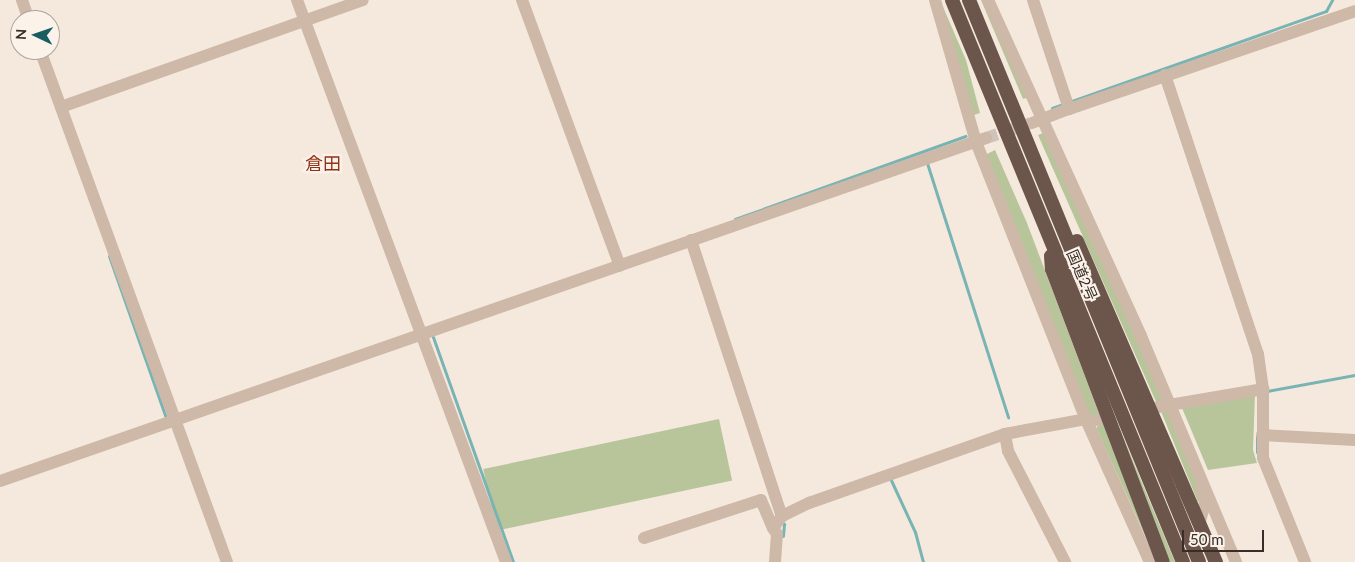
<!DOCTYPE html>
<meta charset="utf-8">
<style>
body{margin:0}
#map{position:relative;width:1355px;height:562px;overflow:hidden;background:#f5e9dd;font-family:Lato,"Noto Sans JP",sans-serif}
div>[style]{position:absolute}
.green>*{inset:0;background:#b8c59b;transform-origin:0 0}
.stream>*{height:3px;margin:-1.5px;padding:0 1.5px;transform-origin:1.5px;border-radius:1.5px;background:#79b4b4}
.minor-tunnel>*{height:12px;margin-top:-6px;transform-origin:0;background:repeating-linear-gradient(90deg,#d0c3b9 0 12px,transparent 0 18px)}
.minor>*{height:12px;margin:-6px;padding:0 6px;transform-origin:6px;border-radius:6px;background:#ceb8a7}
.trunk>*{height:14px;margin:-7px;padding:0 7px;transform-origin:7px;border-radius:7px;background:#6c554b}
span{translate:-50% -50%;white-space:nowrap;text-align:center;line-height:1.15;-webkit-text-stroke:4.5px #fbf3ea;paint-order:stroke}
.street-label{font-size:15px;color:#3a2d28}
.quarter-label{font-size:18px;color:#913219}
.north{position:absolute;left:10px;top:10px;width:50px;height:50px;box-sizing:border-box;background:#fbf3ea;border:1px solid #aea49c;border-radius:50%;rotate:273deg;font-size:14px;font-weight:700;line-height:20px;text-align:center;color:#3a2d28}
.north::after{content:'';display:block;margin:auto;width:18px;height:22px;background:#195d60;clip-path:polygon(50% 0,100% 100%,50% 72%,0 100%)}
.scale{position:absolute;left:1182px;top:530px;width:82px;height:22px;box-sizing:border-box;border:2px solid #3a2d28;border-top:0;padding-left:6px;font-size:15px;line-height:18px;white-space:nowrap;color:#3a2d28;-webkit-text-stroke:4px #fbf3ea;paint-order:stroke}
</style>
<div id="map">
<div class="green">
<div style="clip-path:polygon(981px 0,983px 0,1030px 97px,1023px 99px)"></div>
<div style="clip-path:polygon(943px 7px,966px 60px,980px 113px,971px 116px)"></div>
<div style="clip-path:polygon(1046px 132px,1163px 400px,1157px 404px,1038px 135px)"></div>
<div style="clip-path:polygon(995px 150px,1027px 223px,1100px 416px,1088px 415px,985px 155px)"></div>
<div style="clip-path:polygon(1104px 390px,1145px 490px,1175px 562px,1170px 562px)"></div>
<div style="clip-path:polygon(1255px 395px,1253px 450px,1257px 463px,1208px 470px,1182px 408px)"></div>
<div style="clip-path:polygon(1160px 409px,1167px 411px,1202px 495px,1198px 502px)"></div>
<div style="left:719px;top:419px;width:63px;height:241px;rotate:78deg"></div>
<div style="clip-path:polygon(1104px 420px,1148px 542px,1096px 428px)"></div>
</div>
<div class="stream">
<div style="left:1069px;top:102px;width:273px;rotate:-19.5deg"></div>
<div style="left:1326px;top:11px;width:13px;rotate:-61deg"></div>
<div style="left:1052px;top:108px;width:12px;rotate:-20deg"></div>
<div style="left:927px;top:163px;width:267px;rotate:72.3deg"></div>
<div style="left:735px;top:219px;width:245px;rotate:-19.8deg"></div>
<div style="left:109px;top:256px;width:172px;rotate:70.6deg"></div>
<div style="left:433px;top:337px;width:239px;rotate:70.4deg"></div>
<div style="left:1267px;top:391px;width:89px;rotate:-10.3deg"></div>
<div style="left:1257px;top:436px;width:16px;rotate:90deg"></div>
<div style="left:890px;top:478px;width:60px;rotate:65.2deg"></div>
<div style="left:915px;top:532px;width:31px;rotate:75deg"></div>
<div style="left:781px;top:522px;width:4px;rotate:34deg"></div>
<div style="left:784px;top:524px;width:12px;rotate:95deg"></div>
</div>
<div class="minor-tunnel">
<div style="left:986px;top:138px;width:47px;rotate:-18.4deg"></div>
</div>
<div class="minor">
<div style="left:22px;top:0;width:21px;rotate:71deg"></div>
<div style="left:297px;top:0;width:600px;rotate:69.6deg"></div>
<div style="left:522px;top:0;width:283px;rotate:69.8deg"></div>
<div style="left:935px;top:0;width:148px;rotate:73.9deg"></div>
<div style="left:976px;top:142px;width:301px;rotate:68.4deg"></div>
<div style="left:1087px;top:422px;width:154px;rotate:65.8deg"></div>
<div style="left:988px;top:0;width:369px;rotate:65.5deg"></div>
<div style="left:1141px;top:336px;width:245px;rotate:67.2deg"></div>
<div style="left:1033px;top:0;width:115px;rotate:71.7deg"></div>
<div style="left:1069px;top:109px;width:302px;rotate:-18.9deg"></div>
<div style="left:40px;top:50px;width:545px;rotate:69.94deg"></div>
<div style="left:1165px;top:75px;width:294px;rotate:71.6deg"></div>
<div style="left:1258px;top:354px;width:35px;rotate:82deg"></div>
<div style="left:1263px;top:389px;width:69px;rotate:90deg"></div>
<div style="left:1263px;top:458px;width:112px;rotate:68deg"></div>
<div style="left:61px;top:107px;width:320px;rotate:-19.5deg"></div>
<div style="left:1032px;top:123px;width:40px;rotate:-21deg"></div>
<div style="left:691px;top:240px;width:291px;rotate:71.8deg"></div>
<div style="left:1158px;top:407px;width:107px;rotate:-9.7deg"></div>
<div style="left:1087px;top:422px;width:14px;rotate:-12deg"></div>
<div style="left:1005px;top:434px;width:17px;rotate:80deg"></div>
<div style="left:1008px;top:451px;width:125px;rotate:62.8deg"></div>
<div style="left:1262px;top:435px;width:93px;rotate:3.1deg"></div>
<div style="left:0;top:481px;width:1044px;rotate:-19.18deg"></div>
<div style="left:1200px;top:521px;width:19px;rotate:-74deg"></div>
<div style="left:1205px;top:503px;width:16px;rotate:-104deg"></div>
<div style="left:644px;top:538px;width:123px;rotate:-18deg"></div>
<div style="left:761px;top:500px;width:30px;rotate:67deg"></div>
<div style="left:775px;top:562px;width:28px;rotate:-86deg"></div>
<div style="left:777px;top:534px;width:7px;rotate:-124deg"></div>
<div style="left:773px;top:528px;width:15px;rotate:-53deg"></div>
<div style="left:782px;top:516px;width:30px;rotate:-26deg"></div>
<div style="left:809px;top:503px;width:208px;rotate:-19.4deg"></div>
<div style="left:1005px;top:434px;width:82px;rotate:-10.5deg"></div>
</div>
<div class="trunk">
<div style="left:952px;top:0;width:608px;rotate:67.66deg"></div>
<div style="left:969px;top:0;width:607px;rotate:67.74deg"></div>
<div style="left:1077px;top:241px;width:350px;rotate:66.6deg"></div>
<div style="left:1051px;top:256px;width:13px;rotate:86deg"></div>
<div style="left:1052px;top:269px;width:313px;rotate:69.3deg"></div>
</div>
<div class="street-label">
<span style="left:1082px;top:275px;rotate:67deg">国道2号</span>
</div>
<div class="quarter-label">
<span style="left:323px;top:163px">倉田</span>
</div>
<div class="north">N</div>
<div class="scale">50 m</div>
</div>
